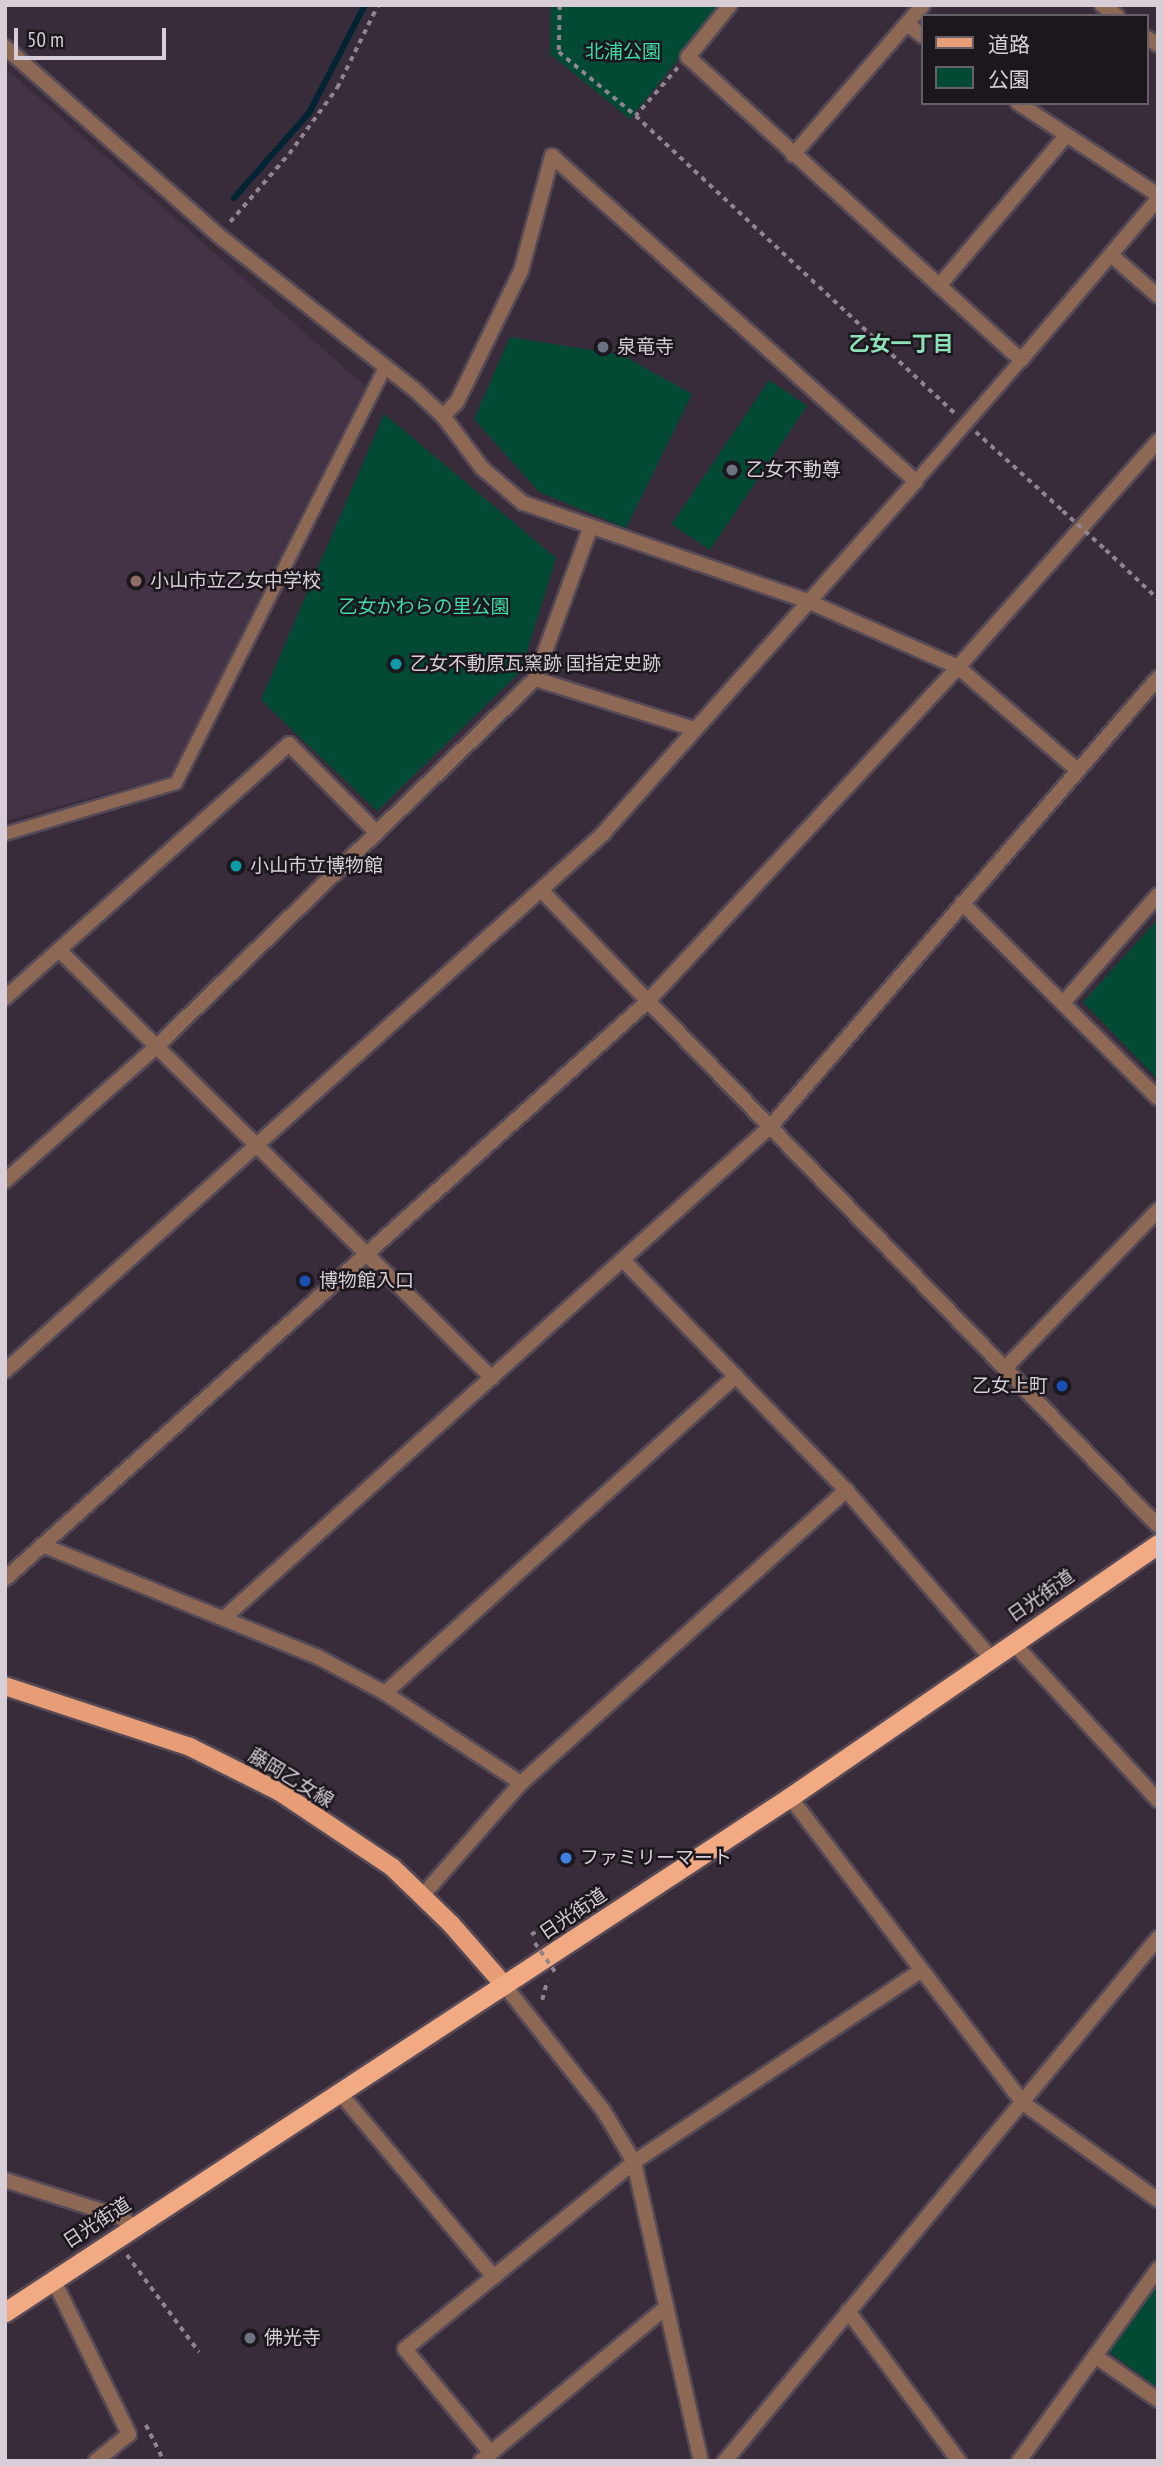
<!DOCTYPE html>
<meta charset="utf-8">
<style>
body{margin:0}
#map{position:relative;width:1163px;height:2466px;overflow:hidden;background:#392c3a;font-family:"PT Sans Narrow","Noto Sans JP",sans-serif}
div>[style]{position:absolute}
.built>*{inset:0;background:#443246}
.green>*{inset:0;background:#024a34;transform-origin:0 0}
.stream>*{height:6px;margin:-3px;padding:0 3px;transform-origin:3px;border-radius:3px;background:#002433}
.path>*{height:3.5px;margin-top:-1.75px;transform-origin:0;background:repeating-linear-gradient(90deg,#8f8490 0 5px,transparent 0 10px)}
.roads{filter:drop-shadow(2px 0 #554956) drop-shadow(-2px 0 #554956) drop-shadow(0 2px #554956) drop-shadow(0 -2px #554956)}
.service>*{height:12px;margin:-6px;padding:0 6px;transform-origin:6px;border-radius:6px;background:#8c6855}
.minor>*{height:14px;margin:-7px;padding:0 7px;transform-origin:7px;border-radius:7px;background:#8c6855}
.tertiary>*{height:14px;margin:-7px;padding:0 7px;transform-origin:7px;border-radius:7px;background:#8c6855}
.primary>*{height:18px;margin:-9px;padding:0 9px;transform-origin:9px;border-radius:9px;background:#e79d75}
.trunk>*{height:19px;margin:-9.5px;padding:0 9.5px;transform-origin:9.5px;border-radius:9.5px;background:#f2aa83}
.path-bridge>*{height:3.5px;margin-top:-1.75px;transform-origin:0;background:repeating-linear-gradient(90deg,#8f8490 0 5px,transparent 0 10px)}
.dots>*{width:19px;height:19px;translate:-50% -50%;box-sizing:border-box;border:4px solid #1c161d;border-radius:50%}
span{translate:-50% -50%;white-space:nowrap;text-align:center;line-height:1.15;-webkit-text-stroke:5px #1c161d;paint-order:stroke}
.park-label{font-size:19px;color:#3fdca5}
.poi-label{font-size:19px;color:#d7ced8}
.left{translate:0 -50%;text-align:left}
.right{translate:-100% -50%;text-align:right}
.street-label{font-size:19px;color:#d7ced8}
.neighbourhood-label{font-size:21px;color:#8de0b7;font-weight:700}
.frame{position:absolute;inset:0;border:7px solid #d7ced8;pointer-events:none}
.legend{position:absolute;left:921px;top:14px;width:228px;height:91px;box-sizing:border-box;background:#1c161d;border:2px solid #676068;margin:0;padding:9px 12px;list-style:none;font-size:21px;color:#d7ced8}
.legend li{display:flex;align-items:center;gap:14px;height:35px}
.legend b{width:35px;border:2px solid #676068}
.scale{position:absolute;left:14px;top:28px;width:152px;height:32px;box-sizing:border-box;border:4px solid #d7ced8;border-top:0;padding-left:9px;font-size:21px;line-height:24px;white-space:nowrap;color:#d7ced8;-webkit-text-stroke:5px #1c161d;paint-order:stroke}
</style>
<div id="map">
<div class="built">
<div style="clip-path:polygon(5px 68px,365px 386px,170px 776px,5px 821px)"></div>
</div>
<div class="green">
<div style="clip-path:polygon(551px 5px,722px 5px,630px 119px,550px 54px)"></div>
<div style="clip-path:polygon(510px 337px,622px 355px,692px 394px,626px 528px,539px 492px,474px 419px)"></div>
<div style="left:769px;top:380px;width:46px;height:174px;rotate:34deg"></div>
<div style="clip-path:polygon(384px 414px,556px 558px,521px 671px,377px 811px,261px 700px)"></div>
<div style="clip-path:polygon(1158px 919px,1158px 1080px,1083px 1002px)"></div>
<div style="clip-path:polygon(1158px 2282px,1158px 2388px,1108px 2351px)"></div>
</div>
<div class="stream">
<div style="left:234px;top:198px;width:113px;rotate:-48.6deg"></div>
<div style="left:309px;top:113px;width:122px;rotate:-62.6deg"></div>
</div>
<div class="path">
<div style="left:560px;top:5px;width:47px;rotate:91.2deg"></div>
<div style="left:559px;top:52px;width:100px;rotate:39.7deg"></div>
<div style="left:678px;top:68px;width:64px;rotate:131.2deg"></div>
<div style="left:636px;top:116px;width:436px;rotate:43deg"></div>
<div style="left:230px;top:222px;width:90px;rotate:-49.1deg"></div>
<div style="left:289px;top:154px;width:82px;rotate:-54deg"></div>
<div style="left:337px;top:88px;width:93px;rotate:-63.7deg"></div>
<div style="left:976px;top:432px;width:118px;rotate:42.2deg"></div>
<div style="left:1106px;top:550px;width:71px;rotate:43.3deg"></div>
<div style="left:531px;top:1935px;width:19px;rotate:-35deg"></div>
<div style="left:547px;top:1924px;width:8px;rotate:67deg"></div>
<div style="left:542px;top:2000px;width:20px;rotate:-75deg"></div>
<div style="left:127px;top:2255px;width:121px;rotate:53.4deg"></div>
<div style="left:146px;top:2425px;width:40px;rotate:63.4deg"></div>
</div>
<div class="roads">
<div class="service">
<div style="left:916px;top:481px;width:160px;rotate:-49deg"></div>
<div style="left:5px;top:834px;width:178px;rotate:-16.6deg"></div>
<div style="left:176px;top:783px;width:467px;rotate:-63.3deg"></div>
</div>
<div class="minor">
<div style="left:730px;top:5px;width:67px;rotate:128.9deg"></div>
<div style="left:688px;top:57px;width:450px;rotate:42.3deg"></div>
<div style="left:1021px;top:360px;width:211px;rotate:-49.6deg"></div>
<div style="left:1102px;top:5px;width:19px;rotate:36deg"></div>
<div style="left:907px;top:24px;width:20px;rotate:37deg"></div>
<div style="left:1147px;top:38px;width:13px;rotate:32deg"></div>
<div style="left:5px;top:47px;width:284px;rotate:41.4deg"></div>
<div style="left:218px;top:235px;width:249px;rotate:38.2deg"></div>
<div style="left:414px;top:389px;width:40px;rotate:43deg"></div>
<div style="left:443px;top:416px;width:20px;rotate:-45deg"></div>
<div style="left:457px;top:402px;width:146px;rotate:-64deg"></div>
<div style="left:521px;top:271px;width:119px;rotate:-74.9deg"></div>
<div style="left:552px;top:156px;width:488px;rotate:41.8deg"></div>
<div style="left:916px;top:481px;width:470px;rotate:131.6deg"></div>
<div style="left:604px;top:833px;width:805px;rotate:138.07deg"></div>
<div style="left:1018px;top:103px;width:168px;rotate:33.3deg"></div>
<div style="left:793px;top:155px;width:198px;rotate:-49.1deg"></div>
<div style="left:1111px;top:255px;width:62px;rotate:41.1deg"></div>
<div style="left:939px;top:286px;width:195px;rotate:-49.8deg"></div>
<div style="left:958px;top:667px;width:156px;rotate:40.8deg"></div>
<div style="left:535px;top:679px;width:168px;rotate:17.4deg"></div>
<div style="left:542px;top:891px;width:153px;rotate:46.1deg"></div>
<div style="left:962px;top:903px;width:276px;rotate:44.9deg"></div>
<div style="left:59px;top:950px;width:609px;rotate:44.67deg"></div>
<div style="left:5px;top:998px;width:381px;rotate:-41.8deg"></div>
<div style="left:289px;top:744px;width:125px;rotate:45.3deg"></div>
<div style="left:1063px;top:1003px;width:144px;rotate:-48.7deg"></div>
<div style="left:5px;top:1181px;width:203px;rotate:-41.6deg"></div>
<div style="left:157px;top:1046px;width:527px;rotate:-44.15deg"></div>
<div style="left:535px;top:679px;width:160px;rotate:-69.9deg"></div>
<div style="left:623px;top:1260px;width:320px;rotate:45.9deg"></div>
<div style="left:846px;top:1490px;width:222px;rotate:49.2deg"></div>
<div style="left:1007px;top:1366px;width:217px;rotate:-45.9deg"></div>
<div style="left:42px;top:1545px;width:296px;rotate:22.1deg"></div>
<div style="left:316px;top:1656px;width:78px;rotate:28.2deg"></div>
<div style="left:385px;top:1693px;width:163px;rotate:33.5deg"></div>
<div style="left:224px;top:1618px;width:736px;rotate:-41.97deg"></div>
<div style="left:771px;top:1126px;width:592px;rotate:-49.18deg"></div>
<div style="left:1013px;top:1643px;width:214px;rotate:47.3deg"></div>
<div style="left:385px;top:1693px;width:473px;rotate:-42.1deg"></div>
<div style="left:790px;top:1797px;width:385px;rotate:52.7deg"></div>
<div style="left:1023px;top:2103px;width:166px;rotate:35.7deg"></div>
<div style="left:423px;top:1895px;width:149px;rotate:-48.8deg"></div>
<div style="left:521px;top:1783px;width:438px;rotate:-42deg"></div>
<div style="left:340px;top:2093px;width:240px;rotate:50.1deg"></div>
<div style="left:5px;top:2180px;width:119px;rotate:17.7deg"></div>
<div style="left:118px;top:2216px;width:19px;rotate:32deg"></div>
<div style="left:53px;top:2279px;width:173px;rotate:63.9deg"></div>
<div style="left:129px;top:2434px;width:43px;rotate:140.7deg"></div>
<div style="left:848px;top:2311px;width:187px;rotate:53.5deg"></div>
<div style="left:1095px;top:2356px;width:77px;rotate:34.9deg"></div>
<div style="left:491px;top:2453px;width:135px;rotate:-129.6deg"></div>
<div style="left:405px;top:2349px;width:296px;rotate:-39.2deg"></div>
<div style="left:634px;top:2162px;width:343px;rotate:-33.7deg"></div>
<div style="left:481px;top:2461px;width:239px;rotate:-39.7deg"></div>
<div style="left:725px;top:2461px;width:679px;rotate:-50.38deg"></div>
<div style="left:1019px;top:2461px;width:237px;rotate:-54.1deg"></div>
</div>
<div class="tertiary">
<div style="left:443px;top:416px;width:65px;rotate:53.1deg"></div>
<div style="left:482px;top:468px;width:54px;rotate:40.5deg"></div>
<div style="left:523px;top:503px;width:300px;rotate:19deg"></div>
<div style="left:807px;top:601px;width:165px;rotate:23.6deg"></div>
<div style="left:648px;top:1001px;width:732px;rotate:45.83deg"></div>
<div style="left:5px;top:1579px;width:865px;rotate:-41.95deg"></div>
<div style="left:648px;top:1001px;width:456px;rotate:-47.1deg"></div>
<div style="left:958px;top:667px;width:302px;rotate:-48.5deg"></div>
<div style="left:505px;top:1986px;width:158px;rotate:51.7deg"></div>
<div style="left:603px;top:2110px;width:61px;rotate:59.2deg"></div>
<div style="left:634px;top:2162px;width:306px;rotate:77.4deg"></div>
</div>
<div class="primary">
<div style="left:5px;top:1686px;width:195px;rotate:18.2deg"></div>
<div style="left:190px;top:1747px;width:101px;rotate:26.6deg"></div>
<div style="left:280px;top:1792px;width:135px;rotate:33.8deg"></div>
<div style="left:392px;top:1867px;width:82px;rotate:44deg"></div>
<div style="left:451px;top:1924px;width:82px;rotate:48.9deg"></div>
</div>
<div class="trunk">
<div style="left:5px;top:2312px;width:939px;rotate:-33.27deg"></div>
<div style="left:790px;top:1797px;width:447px;rotate:-34.5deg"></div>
</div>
</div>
<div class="path-bridge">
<div style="left:1063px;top:511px;width:58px;rotate:42.2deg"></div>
<div style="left:535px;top:1943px;width:39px;rotate:55deg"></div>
</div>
<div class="dots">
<div style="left:603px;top:347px;background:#6b7280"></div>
<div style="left:732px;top:470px;background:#6b7280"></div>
<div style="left:136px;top:581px;background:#8d6e63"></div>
<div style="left:396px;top:664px;background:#0f9aa8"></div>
<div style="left:236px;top:866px;background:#0f9aa8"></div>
<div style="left:305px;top:1281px;background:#1a4fb4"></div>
<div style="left:1062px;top:1386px;background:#1a4fb4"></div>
<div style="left:566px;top:1858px;background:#3f7fe0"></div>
<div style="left:250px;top:2338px;background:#6b7280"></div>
</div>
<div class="park-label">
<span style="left:623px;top:52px">北浦公園</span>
<span style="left:424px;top:607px">乙女かわらの里公園</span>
</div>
<div class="poi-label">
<span class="left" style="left:617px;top:347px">泉竜寺</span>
<span class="left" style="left:746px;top:470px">乙女不動尊</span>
<span class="left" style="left:150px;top:581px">小山市立乙女中学校</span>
<span class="left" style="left:410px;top:664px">乙女不動原瓦窯跡 国指定史跡</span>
<span class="left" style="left:250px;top:866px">小山市立博物館</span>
<span class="left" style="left:319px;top:1281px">博物館入口</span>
<span class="right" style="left:1048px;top:1386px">乙女上町</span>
<span class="left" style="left:580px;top:1858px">ファミリーマート</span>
<span class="left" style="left:264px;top:2338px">佛光寺</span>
</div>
<div class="street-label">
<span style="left:1041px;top:1596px;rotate:-35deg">日光街道</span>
<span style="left:291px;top:1778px;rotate:31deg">藤岡乙女線</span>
<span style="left:573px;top:1914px;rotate:-34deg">日光街道</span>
<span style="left:97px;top:2223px;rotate:-33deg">日光街道</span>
</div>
<div class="neighbourhood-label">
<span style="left:901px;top:344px">乙女一丁目</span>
</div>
<div class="frame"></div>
<ul class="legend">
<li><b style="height:9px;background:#e79d75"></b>道路</li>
<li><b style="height:19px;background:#024a34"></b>公園</li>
</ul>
<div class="scale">50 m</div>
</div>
